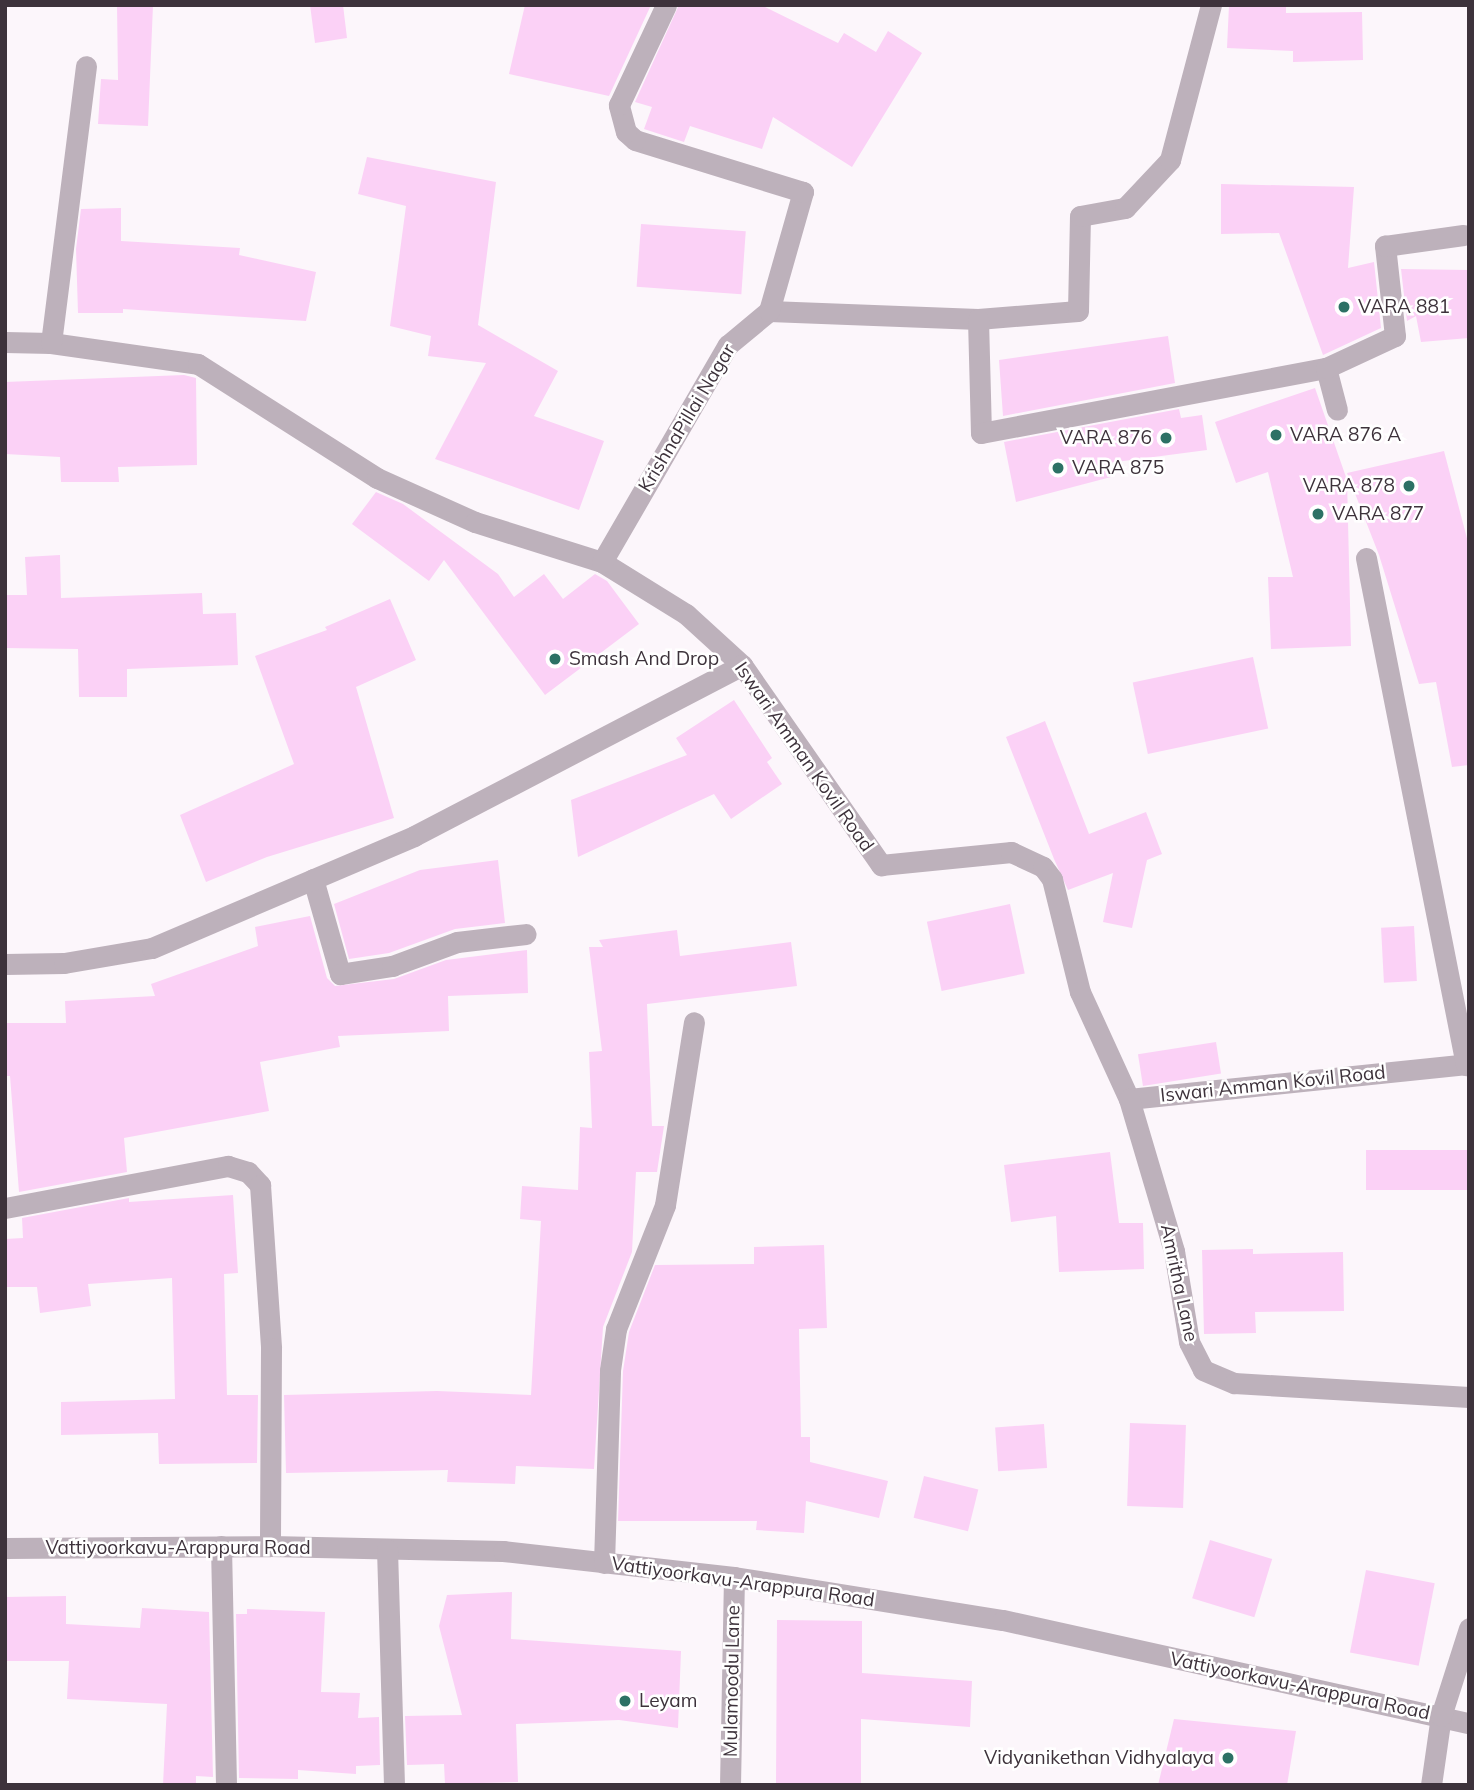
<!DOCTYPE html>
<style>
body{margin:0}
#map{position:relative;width:1474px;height:1790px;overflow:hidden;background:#fcf6fb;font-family:Mulish,sans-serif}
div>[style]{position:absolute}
.building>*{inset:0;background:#fbd1f6;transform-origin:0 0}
.minor>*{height:21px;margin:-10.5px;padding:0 10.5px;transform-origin:10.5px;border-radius:10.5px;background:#bdb1bb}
.dots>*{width:19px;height:19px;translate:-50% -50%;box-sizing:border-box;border:4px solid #fff;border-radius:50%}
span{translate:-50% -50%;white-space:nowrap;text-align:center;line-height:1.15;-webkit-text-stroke:5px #fff;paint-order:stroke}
.poi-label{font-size:19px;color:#3d323b}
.left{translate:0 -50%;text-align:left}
.right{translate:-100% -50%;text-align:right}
.street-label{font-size:19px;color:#3d323b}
.frame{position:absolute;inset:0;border:7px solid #3d323b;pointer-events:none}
</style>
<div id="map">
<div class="building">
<div style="clip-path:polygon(117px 5px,153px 5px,148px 126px,98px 124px,101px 79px,118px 80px)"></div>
<div style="clip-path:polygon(310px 5px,343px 5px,347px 38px,315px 43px)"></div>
<div style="clip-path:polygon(525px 5px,651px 5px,609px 96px,509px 74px)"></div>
<div style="clip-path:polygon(679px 5px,761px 5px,838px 43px,844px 33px,876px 52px,888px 31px,922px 53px,852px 167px,773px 117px,762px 149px,690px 126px,684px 142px,644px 129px,652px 107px,635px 102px)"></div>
<div style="clip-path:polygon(1229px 5px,1286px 5px,1286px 13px,1362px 12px,1363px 60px,1293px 62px,1293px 51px,1227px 48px)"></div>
<div style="clip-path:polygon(367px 157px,496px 182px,478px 325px,558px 371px,534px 416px,604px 441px,579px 510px,435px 459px,486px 363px,428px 356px,431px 336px,390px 326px,406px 206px,358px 194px)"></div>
<div style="clip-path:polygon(1221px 184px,1354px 187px,1348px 268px,1374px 262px,1381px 328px,1323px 355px,1279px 233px,1221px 234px)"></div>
<div style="clip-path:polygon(121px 208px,121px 241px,240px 248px,239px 255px,316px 272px,306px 321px,123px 309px,123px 313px,78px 313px,76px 249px,81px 209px)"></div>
<div style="left:641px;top:224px;width:105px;height:63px;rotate:4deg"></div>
<div style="clip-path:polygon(1401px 269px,1469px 270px,1469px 338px,1421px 342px,1416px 316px,1407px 321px)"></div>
<div style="clip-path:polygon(1168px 336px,1175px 383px,1003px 416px,999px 360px)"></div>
<div style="clip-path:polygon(184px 375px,196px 378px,197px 465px,118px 467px,119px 482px,61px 482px,60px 457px,5px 454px,5px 382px)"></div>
<div style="clip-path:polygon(1315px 388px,1347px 480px,1351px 646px,1271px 649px,1268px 577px,1293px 577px,1268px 472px,1236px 483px,1215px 422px)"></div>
<div style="clip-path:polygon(1179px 409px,1181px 418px,1202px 415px,1207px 450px,1108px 463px,1111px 477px,1016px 502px,1004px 442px)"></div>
<div style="clip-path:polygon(1444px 451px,1469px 546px,1469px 765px,1452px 767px,1436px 682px,1419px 684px,1379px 555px,1347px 473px)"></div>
<div style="clip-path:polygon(376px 492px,403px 504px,498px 574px,514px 597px,544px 574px,563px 599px,595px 574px,607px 581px,639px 624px,545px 695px,444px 560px,429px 581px,352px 524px)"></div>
<div style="clip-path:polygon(60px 555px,61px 598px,202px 593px,203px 614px,236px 613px,238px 665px,127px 669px,127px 697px,79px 697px,78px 649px,5px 648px,5px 595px,27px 595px,25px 557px)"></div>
<div style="clip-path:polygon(390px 599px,416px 660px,356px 687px,394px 818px,267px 857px,206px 882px,180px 815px,294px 764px,255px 656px,327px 630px,325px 627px)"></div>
<div style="left:1253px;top:657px;width:73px;height:123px;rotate:78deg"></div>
<div style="clip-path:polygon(734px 700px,772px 758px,767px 762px,782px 784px,731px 819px,714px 794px,578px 857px,571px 800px,687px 755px,676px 738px)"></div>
<div style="clip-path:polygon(1045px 721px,1089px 834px,1146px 812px,1162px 854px,1147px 860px,1132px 928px,1103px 922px,1113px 873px,1068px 890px,1054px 859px,1006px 737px)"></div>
<div style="clip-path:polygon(498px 860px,505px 923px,455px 929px,389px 953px,349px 959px,334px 904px,420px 870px)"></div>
<div style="left:1010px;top:904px;width:71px;height:85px;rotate:78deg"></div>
<div style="clip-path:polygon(310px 916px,327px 978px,335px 986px,394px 979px,446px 960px,527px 950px,528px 993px,448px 996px,449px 1031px,338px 1036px,340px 1047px,260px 1062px,269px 1111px,124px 1138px,127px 1172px,19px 1192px,10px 1076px,5px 1076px,5px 1023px,66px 1023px,65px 1001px,155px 996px,151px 984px,258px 946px,255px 927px)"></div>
<div style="left:1414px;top:926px;width:55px;height:33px;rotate:87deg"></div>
<div style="clip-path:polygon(677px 930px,680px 956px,791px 942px,797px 986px,647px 1004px,652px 1126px,664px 1126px,657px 1172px,636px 1172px,632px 1252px,603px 1327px,594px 1469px,516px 1466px,515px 1484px,447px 1482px,448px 1470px,286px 1473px,284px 1395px,437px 1391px,531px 1395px,541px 1221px,520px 1219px,522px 1186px,578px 1190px,580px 1127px,592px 1128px,589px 1052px,602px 1051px,589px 947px,603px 947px,599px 940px)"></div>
<div style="left:1216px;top:1042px;width:32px;height:79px;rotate:81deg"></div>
<div style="left:1469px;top:1150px;width:40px;height:103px;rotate:90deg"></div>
<div style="clip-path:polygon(1110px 1152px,1119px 1223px,1143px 1223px,1144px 1269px,1059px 1272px,1056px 1216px,1011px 1222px,1004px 1165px)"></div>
<div style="clip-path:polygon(233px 1195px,238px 1273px,224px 1274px,227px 1395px,258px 1395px,257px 1463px,159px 1464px,158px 1433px,61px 1435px,61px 1402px,175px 1399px,172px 1278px,88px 1284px,91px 1306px,40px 1313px,37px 1287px,5px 1287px,5px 1239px,23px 1238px,22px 1218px,129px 1198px,129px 1202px)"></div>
<div style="clip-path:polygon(824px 1245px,827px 1328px,799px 1329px,801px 1437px,810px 1437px,810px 1462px,888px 1481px,879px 1518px,806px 1501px,804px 1533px,756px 1530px,757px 1521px,618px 1521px,623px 1371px,629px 1332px,655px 1265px,754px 1264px,754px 1247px)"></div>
<div style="clip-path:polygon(1253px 1249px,1253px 1254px,1343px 1252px,1344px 1311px,1255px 1312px,1256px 1333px,1204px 1334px,1202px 1250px)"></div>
<div style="left:1130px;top:1423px;width:56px;height:83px;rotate:2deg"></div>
<div style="left:1044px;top:1424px;width:44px;height:49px;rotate:86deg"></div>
<div style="left:924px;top:1476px;width:56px;height:43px;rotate:14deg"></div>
<div style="left:1210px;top:1540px;width:65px;height:61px;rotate:17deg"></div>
<div style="left:1366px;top:1570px;width:70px;height:84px;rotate:11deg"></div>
<div style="clip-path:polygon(512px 1592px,511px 1639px,681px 1651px,678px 1728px,619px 1720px,516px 1724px,518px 1782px,445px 1784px,444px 1764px,407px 1765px,405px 1716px,462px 1715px,439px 1626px,447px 1595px)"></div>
<div style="clip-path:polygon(66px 1596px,66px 1624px,140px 1628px,142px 1608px,209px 1612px,213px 1777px,196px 1776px,196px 1785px,163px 1785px,167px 1704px,67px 1699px,69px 1661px,5px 1661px,5px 1597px)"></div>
<div style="clip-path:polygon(247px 1609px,325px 1612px,321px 1692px,360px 1693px,358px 1718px,379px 1717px,380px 1765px,356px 1766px,356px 1774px,298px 1770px,298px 1779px,239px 1778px,236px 1614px,247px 1614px)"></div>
<div style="clip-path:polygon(777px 1620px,862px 1621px,862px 1673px,972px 1681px,970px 1727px,861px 1719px,861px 1785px,776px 1785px)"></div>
<div style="clip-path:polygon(1174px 1719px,1296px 1731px,1287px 1785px,1158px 1785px)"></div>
</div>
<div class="minor">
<div style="left:769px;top:311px;width:209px;rotate:2.2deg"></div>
<div style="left:978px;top:319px;width:100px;rotate:-4.6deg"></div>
<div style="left:1078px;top:311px;width:95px;rotate:-88.8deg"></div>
<div style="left:1080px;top:216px;width:46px;rotate:-10.1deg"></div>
<div style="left:1125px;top:208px;width:66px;rotate:-46.8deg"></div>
<div style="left:1170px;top:160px;width:160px;rotate:-75.2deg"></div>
<div style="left:978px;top:319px;width:114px;rotate:88.5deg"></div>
<div style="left:981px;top:433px;width:351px;rotate:-10.7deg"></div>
<div style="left:1326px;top:368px;width:43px;rotate:75.3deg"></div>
<div style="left:5px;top:342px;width:46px;rotate:1.2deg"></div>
<div style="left:51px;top:343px;width:148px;rotate:8.1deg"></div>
<div style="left:198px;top:364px;width:212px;rotate:32.5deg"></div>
<div style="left:377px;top:478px;width:107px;rotate:24.2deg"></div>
<div style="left:475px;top:522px;width:133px;rotate:17.5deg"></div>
<div style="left:602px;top:562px;width:99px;rotate:31.8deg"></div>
<div style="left:686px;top:614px;width:76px;rotate:42.3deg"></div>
<div style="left:742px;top:665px;width:244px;rotate:55.2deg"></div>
<div style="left:881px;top:865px;width:131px;rotate:-5.7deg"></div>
<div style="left:1011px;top:852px;width:35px;rotate:25deg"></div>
<div style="left:1043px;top:867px;width:15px;rotate:53deg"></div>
<div style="left:1052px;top:879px;width:116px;rotate:76.1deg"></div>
<div style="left:1080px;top:992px;width:118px;rotate:65.4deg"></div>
<div style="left:1129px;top:1099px;width:342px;rotate:-5.9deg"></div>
<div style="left:51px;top:343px;width:279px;rotate:-82.8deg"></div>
<div style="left:1326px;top:368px;width:76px;rotate:-24.9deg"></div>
<div style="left:1395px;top:336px;width:91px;rotate:-96.3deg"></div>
<div style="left:1385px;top:246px;width:79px;rotate:-8deg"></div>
<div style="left:1366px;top:558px;width:517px;rotate:78.84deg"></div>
<div style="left:602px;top:562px;width:251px;rotate:-59.9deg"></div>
<div style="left:728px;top:345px;width:53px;rotate:-39.7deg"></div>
<div style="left:769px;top:311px;width:124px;rotate:-74.1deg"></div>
<div style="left:803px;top:192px;width:176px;rotate:-162.8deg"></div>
<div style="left:635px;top:140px;width:12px;rotate:-138deg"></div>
<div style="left:626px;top:132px;width:28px;rotate:-105deg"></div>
<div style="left:619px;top:105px;width:110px;rotate:-64.8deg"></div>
<div style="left:313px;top:879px;width:99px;rotate:74.1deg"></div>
<div style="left:340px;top:974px;width:53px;rotate:-8.7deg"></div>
<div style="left:392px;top:966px;width:69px;rotate:-20.3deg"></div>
<div style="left:457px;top:942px;width:69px;rotate:-6.6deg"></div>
<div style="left:5px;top:964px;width:59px;rotate:-1deg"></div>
<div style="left:64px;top:963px;width:89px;rotate:-9.7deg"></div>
<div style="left:152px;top:948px;width:285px;rotate:-23.1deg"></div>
<div style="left:414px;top:836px;width:370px;rotate:-27.5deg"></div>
<div style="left:1129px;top:1099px;width:159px;rotate:73.5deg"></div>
<div style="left:1174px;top:1251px;width:92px;rotate:80.6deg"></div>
<div style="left:1189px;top:1342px;width:31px;rotate:63deg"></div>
<div style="left:1203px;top:1370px;width:34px;rotate:23deg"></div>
<div style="left:1234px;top:1383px;width:235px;rotate:3.4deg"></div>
<div style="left:5px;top:1208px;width:227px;rotate:-10.7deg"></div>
<div style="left:228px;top:1166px;width:21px;rotate:17deg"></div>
<div style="left:248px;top:1172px;width:18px;rotate:47deg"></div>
<div style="left:260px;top:1185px;width:163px;rotate:86.1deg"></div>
<div style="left:271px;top:1348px;width:198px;rotate:90.3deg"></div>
<div style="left:221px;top:1546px;width:239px;rotate:88.8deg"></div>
<div style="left:5px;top:1548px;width:265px;rotate:-0.4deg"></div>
<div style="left:270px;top:1546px;width:233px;rotate:1.2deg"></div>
<div style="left:503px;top:1551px;width:232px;rotate:6.4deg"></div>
<div style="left:734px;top:1577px;width:272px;rotate:9.1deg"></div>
<div style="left:1003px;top:1620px;width:477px;rotate:12.5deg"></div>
<div style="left:387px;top:1549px;width:236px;rotate:88.3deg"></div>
<div style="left:604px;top:1563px;width:193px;rotate:-88.2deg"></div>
<div style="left:610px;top:1370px;width:41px;rotate:-81.7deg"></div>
<div style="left:616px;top:1329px;width:133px;rotate:-68.4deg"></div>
<div style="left:665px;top:1205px;width:185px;rotate:-81deg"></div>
<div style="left:730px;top:1785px;width:208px;rotate:-88.9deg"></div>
<div style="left:1431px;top:1785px;width:70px;rotate:-81.8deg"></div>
<div style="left:1441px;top:1716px;width:92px;rotate:-72.3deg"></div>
</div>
<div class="dots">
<div style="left:1344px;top:307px;background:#2c7165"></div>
<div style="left:1276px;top:435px;background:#2c7165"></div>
<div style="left:1166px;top:438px;background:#2c7165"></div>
<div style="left:1058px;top:468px;background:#2c7165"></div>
<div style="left:1409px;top:486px;background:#2c7165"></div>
<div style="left:1318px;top:514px;background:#2c7165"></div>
<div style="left:555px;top:659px;background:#2c7165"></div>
<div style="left:625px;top:1701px;background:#2c7165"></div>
<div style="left:1228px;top:1758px;background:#2c7165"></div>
</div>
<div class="poi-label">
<span class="left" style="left:1358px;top:307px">VARA 881</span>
<span class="left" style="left:1290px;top:435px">VARA 876 A</span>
<span class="right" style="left:1152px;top:438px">VARA 876</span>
<span class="left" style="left:1072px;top:468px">VARA 875</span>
<span class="right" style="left:1395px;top:486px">VARA 878</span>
<span class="left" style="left:1332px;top:514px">VARA 877</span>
<span class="left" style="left:569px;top:659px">Smash And Drop</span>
<span class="left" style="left:639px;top:1701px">Leyam</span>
<span class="right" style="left:1214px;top:1758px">Vidyanikethan Vidhyalaya</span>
</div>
<div class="street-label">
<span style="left:687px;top:418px;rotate:-59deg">KrishnaPillai Nagar</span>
<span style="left:804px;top:757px;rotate:55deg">Iswari Amman Kovil Road</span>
<span style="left:1273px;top:1084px;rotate:-6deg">Iswari Amman Kovil Road</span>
<span style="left:1179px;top:1283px;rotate:78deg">Amritha Lane</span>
<span style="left:178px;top:1548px">Vattiyoorkavu-Arappura Road</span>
<span style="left:743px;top:1582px;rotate:8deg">Vattiyoorkavu-Arappura Road</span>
<span style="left:732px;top:1681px;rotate:-89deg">Mulamoodu Lane</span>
<span style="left:1300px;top:1686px;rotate:12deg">Vattiyoorkavu-Arappura Road</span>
</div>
<div class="frame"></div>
</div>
